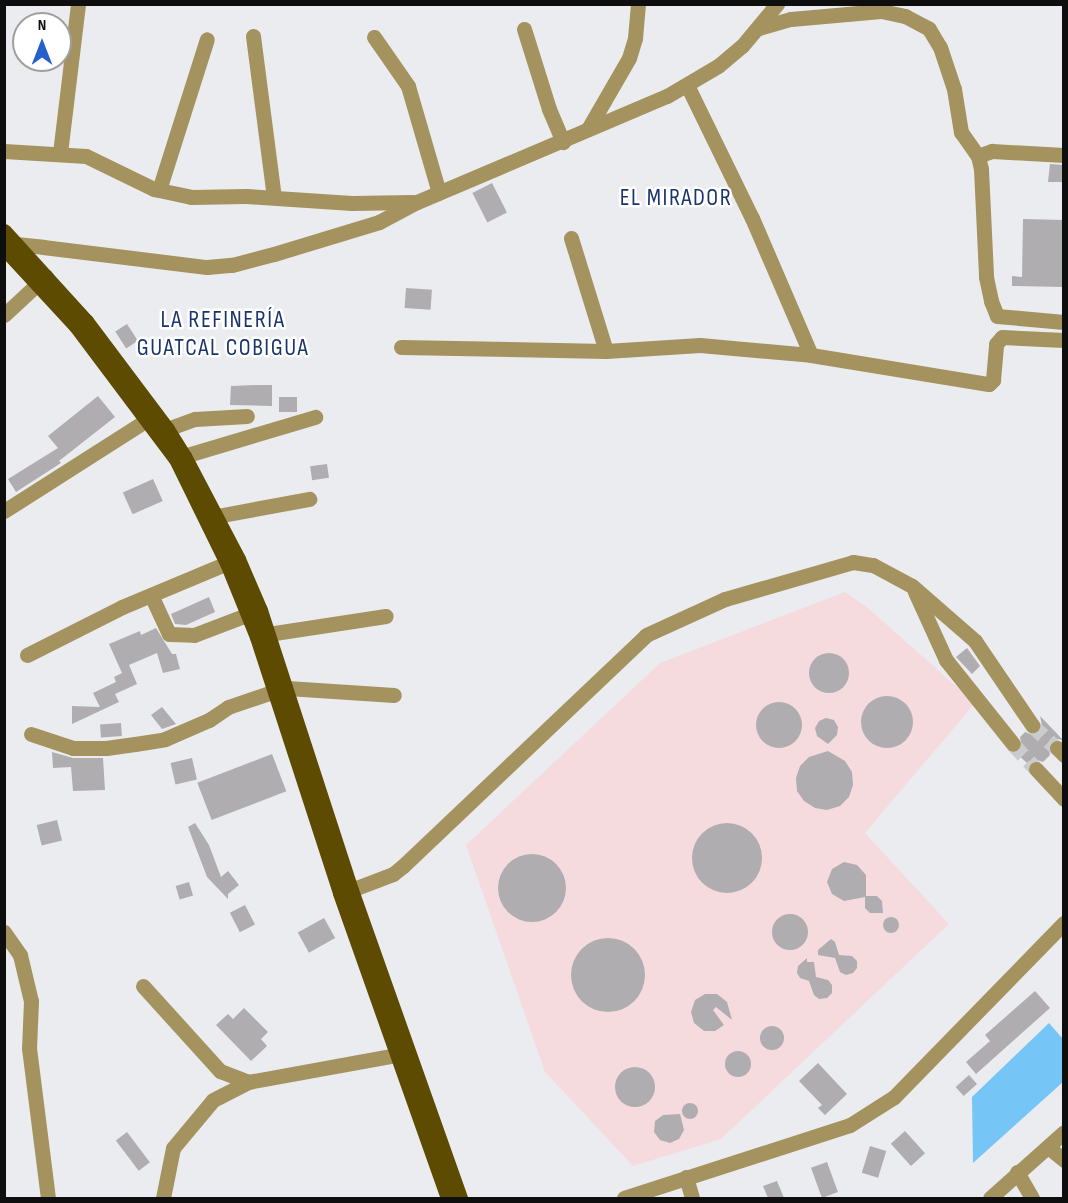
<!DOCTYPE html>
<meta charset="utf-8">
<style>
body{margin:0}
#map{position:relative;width:1068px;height:1203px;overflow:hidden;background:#ebecf0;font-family:"Sofia Sans Condensed",sans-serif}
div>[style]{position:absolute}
.industrial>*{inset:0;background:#f5dbde}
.water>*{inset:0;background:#75c5f7}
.building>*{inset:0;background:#afadb0;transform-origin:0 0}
.round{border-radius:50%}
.minor-tunnel>*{height:15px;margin-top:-7.5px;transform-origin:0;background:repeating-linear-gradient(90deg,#cacbce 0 15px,transparent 0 23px)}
.minor>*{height:15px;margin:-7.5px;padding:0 7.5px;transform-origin:7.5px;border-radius:7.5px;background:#a4935e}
.major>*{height:15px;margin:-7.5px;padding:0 7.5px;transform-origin:7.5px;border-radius:7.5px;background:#5e4b02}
span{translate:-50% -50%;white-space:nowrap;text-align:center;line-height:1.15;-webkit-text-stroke:5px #fff;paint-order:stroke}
.neighbourhood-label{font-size:24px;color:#19356b;letter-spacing:1.5px}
.frame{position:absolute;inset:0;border:6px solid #0e0e0f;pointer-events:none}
.north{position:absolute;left:12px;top:12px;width:60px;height:60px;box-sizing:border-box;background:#fff;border:2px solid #9f9f9f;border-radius:50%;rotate:0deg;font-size:16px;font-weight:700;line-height:24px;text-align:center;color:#0e0e0f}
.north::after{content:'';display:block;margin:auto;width:21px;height:27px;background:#255fcc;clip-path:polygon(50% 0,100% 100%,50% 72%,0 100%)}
</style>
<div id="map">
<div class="industrial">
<div style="clip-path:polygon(845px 592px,868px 608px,975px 703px,865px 833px,949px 924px,721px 1139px,633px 1166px,545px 1072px,466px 845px,660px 663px)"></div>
</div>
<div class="water">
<div style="clip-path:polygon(1049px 1023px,1063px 1039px,1063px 1082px,973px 1163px,972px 1097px)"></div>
</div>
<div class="building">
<div style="clip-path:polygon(1050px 164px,1064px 165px,1064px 182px,1048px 182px)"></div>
<div style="left:492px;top:183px;width:33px;height:22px;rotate:63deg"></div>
<div style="clip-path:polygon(1023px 219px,1064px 220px,1064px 287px,1012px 286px,1012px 276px,1022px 277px)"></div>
<div style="left:406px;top:288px;width:26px;height:20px;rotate:4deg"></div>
<div style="left:127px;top:324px;width:20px;height:14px;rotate:57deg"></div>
<div style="clip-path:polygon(259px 385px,272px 385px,272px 406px,230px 405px,231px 386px)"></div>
<div style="clip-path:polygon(98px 396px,115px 417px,59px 461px,61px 463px,16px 492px,8px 479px,58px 448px,48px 436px)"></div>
<div style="left:297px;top:397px;width:15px;height:18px;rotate:90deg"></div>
<div style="left:327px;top:464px;width:14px;height:17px;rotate:82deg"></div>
<div style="left:153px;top:479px;width:24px;height:33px;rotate:66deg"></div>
<div style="clip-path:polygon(209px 597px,215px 612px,186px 625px,175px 624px,171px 614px)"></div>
<div style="clip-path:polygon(156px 628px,172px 654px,176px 654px,180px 669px,163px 673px,157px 653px,129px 665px,137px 684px,115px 694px,119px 702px,72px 724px,72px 706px,100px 707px,93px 693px,116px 682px,114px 677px,122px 673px,109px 644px,140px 631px,141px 635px)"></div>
<div style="clip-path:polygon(967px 648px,980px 666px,972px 674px,956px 657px)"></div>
<div class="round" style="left:809px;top:653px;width:40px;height:40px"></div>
<div class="round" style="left:861px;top:696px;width:52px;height:52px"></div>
<div class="round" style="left:756px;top:702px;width:46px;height:46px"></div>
<div style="clip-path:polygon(162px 707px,176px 724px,162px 729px,151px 715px)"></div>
<div style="clip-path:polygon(1040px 716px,1064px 741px,1059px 739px,1051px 741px,1048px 746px,1050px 755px,1043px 762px,1034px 759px,1028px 764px,1016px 753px,1022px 747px,1020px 737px,1025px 732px,1032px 735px,1038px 733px,1042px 725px)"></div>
<div style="clip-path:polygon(826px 718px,834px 720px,838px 727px,837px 735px,828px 744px,817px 736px,815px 728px,819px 721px)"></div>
<div style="left:121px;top:723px;width:13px;height:21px;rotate:86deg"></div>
<div style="clip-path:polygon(828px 751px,845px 761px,852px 772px,853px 785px,849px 797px,840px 806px,827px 810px,815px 808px,804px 801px,797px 791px,796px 778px,800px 766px,809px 757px)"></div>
<div style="clip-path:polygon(52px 752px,73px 758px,103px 758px,105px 790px,73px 791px,71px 767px,53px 768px)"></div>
<div style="left:272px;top:754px;width:40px;height:80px;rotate:69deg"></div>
<div style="left:192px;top:758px;width:22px;height:22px;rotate:77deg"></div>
<div style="left:57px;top:820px;width:21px;height:21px;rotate:76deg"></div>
<div class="round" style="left:692px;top:823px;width:70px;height:70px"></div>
<div style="clip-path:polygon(195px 823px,209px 845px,221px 877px,228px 871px,239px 885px,228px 894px,228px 899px,207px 877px,188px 827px)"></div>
<div class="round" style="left:498px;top:854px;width:68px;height:68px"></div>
<div style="clip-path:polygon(844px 862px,857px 865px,866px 875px,866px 896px,877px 896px,882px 901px,883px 913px,870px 913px,865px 908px,865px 897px,844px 901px,832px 894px,827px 882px,832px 869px)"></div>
<div style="left:189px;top:882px;width:14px;height:14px;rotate:73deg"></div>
<div style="left:245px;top:905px;width:22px;height:17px;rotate:63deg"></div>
<div class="round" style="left:772px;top:914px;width:36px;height:36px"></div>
<div class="round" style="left:883px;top:917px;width:16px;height:16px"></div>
<div style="left:324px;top:918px;width:23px;height:30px;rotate:61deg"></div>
<div class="round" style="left:571px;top:938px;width:74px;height:74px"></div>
<div style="clip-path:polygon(831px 939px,835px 942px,839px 955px,852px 956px,857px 961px,857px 968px,853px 973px,846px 975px,840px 972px,835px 958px,818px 955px,818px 950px)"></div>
<div style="clip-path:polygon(807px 958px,807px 962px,814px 962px,816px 977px,828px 980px,832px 985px,832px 993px,827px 998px,819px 999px,814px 995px,809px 981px,800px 978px,797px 973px,798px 966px)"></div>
<div style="clip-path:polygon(1035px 991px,1050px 1008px,976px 1074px,966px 1062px,990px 1041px,985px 1035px)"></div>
<div style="clip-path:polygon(705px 994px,717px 994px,727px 1002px,732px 1020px,716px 1007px,713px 1010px,724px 1025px,715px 1031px,704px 1031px,694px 1023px,691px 1012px,695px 1000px)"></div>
<div style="clip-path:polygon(244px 1008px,268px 1032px,261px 1039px,267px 1046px,251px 1061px,216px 1025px,228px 1014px,233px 1019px)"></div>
<div class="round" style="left:760px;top:1026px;width:24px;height:24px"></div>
<div class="round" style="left:725px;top:1051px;width:26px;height:26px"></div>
<div style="clip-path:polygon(818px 1063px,847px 1094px,825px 1115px,818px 1108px,822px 1105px,799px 1081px)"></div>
<div class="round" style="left:615px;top:1067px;width:40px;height:40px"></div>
<div style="left:969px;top:1075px;width:12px;height:18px;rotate:48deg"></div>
<div class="round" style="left:682px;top:1103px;width:16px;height:16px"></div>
<div style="clip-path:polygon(680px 1114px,684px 1130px,679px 1139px,670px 1143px,660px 1140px,654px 1132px,655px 1121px,663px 1115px)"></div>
<div style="left:905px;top:1131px;width:30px;height:19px;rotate:48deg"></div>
<div style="left:127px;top:1132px;width:38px;height:14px;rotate:53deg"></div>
<div style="left:870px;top:1146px;width:17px;height:28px;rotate:17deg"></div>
<div style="left:827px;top:1162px;width:32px;height:17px;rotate:70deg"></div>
<div style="clip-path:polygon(777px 1181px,784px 1198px,768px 1198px,763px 1186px)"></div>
</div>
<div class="minor-tunnel">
<div style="left:1032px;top:725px;width:34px;rotate:43deg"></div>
<div style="left:1013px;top:744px;width:34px;rotate:47deg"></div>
</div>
<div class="minor">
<div style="left:759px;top:28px;width:33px;rotate:-16deg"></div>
<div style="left:791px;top:19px;width:90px;rotate:-5.1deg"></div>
<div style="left:881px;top:11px;width:25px;rotate:12deg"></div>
<div style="left:905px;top:16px;width:27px;rotate:28deg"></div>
<div style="left:929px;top:29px;width:21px;rotate:59deg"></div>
<div style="left:940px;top:47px;width:44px;rotate:71.6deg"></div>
<div style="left:954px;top:89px;width:44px;rotate:80.8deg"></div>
<div style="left:961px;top:132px;width:29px;rotate:55deg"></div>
<div style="left:978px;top:156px;width:13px;rotate:77deg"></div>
<div style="left:981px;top:169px;width:108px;rotate:87.3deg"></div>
<div style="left:986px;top:277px;width:25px;rotate:78deg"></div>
<div style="left:991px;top:301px;width:16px;rotate:68deg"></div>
<div style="left:997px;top:316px;width:67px;rotate:5.1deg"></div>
<div style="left:524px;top:29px;width:84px;rotate:72.6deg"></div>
<div style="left:549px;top:109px;width:36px;rotate:67deg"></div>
<div style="left:253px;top:36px;width:162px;rotate:82.6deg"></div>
<div style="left:374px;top:37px;width:60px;rotate:55.2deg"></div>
<div style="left:408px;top:86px;width:111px;rotate:73.8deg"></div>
<div style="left:687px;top:85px;width:148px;rotate:64deg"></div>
<div style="left:752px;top:218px;width:149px;rotate:66.7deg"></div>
<div style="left:588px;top:129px;width:82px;rotate:-60deg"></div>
<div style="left:629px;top:58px;width:21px;rotate:-73deg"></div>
<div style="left:635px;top:38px;width:34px;rotate:-85deg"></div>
<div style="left:4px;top:151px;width:82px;rotate:3.5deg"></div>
<div style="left:86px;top:156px;width:76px;rotate:25.9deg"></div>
<div style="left:154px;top:189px;width:38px;rotate:12deg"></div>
<div style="left:191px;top:197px;width:55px;rotate:-1deg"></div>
<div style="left:246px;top:196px;width:106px;rotate:3.8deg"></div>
<div style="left:352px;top:203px;width:60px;rotate:-1deg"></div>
<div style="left:60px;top:153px;width:150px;rotate:-83.1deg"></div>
<div style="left:978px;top:156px;width:15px;rotate:-20deg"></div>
<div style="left:992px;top:151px;width:72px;rotate:3.2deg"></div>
<div style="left:159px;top:190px;width:158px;rotate:-72.4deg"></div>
<div style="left:571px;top:238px;width:118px;rotate:72.8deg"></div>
<div style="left:7px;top:246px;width:9px;rotate:-13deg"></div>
<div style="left:16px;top:244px;width:27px;rotate:6deg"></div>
<div style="left:43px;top:247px;width:165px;rotate:7deg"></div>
<div style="left:207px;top:267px;width:25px;rotate:-5deg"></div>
<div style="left:232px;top:265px;width:43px;rotate:-14.7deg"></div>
<div style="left:274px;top:254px;width:110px;rotate:-16.9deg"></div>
<div style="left:379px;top:222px;width:43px;rotate:-27.8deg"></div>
<div style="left:417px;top:202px;width:272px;rotate:-23deg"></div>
<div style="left:667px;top:96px;width:59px;rotate:-30.5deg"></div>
<div style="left:718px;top:66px;width:31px;rotate:-40deg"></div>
<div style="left:742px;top:46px;width:55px;rotate:-50.2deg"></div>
<div style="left:4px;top:315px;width:57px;rotate:-42.9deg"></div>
<div style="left:401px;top:347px;width:205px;rotate:1.1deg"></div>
<div style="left:606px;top:351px;width:94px;rotate:-3.7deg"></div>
<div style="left:700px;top:345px;width:111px;rotate:5.1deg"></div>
<div style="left:811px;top:355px;width:180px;rotate:9.3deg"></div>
<div style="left:989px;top:384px;width:6px;rotate:-45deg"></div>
<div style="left:993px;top:380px;width:36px;rotate:-85deg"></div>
<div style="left:996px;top:344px;width:9px;rotate:-49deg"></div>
<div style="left:1002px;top:337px;width:62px;rotate:2.8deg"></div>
<div style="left:167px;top:429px;width:30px;rotate:-20deg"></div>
<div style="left:195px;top:419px;width:52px;rotate:-3.3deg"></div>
<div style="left:184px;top:456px;width:137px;rotate:-16.6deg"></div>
<div style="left:4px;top:511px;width:180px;rotate:-32.5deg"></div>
<div style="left:217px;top:516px;width:94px;rotate:-10.5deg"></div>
<div style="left:915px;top:592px;width:75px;rotate:65.5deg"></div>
<div style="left:946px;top:660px;width:107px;rotate:51.4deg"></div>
<div style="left:151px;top:595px;width:43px;rotate:65.2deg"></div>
<div style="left:169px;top:634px;width:25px;rotate:2deg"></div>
<div style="left:194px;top:635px;width:59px;rotate:-20.9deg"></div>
<div style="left:268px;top:634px;width:119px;rotate:-8.7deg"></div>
<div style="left:27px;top:655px;width:106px;rotate:-26.8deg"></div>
<div style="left:122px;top:607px;width:114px;rotate:-22.7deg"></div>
<div style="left:287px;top:688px;width:107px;rotate:3.7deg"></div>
<div style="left:31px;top:734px;width:44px;rotate:18.4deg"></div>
<div style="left:73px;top:748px;width:33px"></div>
<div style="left:106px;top:748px;width:29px;rotate:-8deg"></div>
<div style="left:135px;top:744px;width:30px;rotate:-9deg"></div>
<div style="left:165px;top:739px;width:48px;rotate:-23.4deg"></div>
<div style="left:209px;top:720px;width:23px;rotate:-34deg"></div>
<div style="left:228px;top:707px;width:50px;rotate:-18.8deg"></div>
<div style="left:1057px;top:748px;width:10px;rotate:45deg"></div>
<div style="left:1036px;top:769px;width:41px;rotate:47deg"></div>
<div style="left:351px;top:890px;width:45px;rotate:-20.9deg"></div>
<div style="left:393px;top:874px;width:13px;rotate:-39deg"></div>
<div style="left:403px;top:866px;width:335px;rotate:-43.5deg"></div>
<div style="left:646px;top:635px;width:87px;rotate:-24.5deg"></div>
<div style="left:725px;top:599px;width:133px;rotate:-16.1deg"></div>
<div style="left:853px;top:562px;width:20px;rotate:9deg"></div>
<div style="left:873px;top:565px;width:44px;rotate:28.3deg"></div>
<div style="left:912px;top:586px;width:84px;rotate:41.1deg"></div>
<div style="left:975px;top:641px;width:102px;rotate:55.8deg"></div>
<div style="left:4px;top:932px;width:28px;rotate:55deg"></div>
<div style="left:20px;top:955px;width:47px;rotate:76.6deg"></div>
<div style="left:31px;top:1001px;width:47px;rotate:92.4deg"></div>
<div style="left:29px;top:1048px;width:151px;rotate:82.8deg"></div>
<div style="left:143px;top:986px;width:115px;rotate:47.8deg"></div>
<div style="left:220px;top:1071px;width:30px;rotate:21deg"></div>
<div style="left:1048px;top:1147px;width:21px;rotate:39deg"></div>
<div style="left:1017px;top:1172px;width:30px;rotate:60deg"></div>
<div style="left:686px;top:1177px;width:22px;rotate:74deg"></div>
<div style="left:163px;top:1198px;width:51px;rotate:-78.7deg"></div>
<div style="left:173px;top:1148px;width:62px;rotate:-50.2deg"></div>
<div style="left:213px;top:1100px;width:39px;rotate:-27deg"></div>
<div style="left:248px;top:1082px;width:150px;rotate:-10.3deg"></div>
<div style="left:624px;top:1198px;width:237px;rotate:-17.9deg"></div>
<div style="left:850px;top:1125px;width:52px;rotate:-32.5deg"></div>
<div style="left:894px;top:1097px;width:243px;rotate:-45.7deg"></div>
<div style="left:990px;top:1198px;width:99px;rotate:-41.7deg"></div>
</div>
<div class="major">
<div style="left:4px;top:231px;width:122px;rotate:47.7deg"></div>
<div style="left:86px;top:321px;width:135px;rotate:53.1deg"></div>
<div style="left:167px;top:429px;width:32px;rotate:58deg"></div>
<div style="left:184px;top:456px;width:116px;rotate:62.3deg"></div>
<div style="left:238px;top:559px;width:56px;rotate:66.7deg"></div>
<div style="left:260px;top:610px;width:294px;rotate:72deg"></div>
<div style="left:351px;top:890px;width:327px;rotate:70.5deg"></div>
<div style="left:4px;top:248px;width:106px;rotate:47.3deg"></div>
<div style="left:76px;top:326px;width:166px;rotate:53.1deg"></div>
<div style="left:176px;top:459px;width:116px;rotate:63.9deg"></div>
<div style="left:227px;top:563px;width:80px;rotate:67.9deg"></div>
<div style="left:257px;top:637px;width:269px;rotate:72deg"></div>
<div style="left:340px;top:893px;width:324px;rotate:70.5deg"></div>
</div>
<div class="neighbourhood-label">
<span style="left:676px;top:198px">EL MIRADOR</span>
<span style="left:223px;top:334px">LA REFINERÍA<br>GUATCAL COBIGUA</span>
</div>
<div class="frame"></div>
<div class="north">N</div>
</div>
